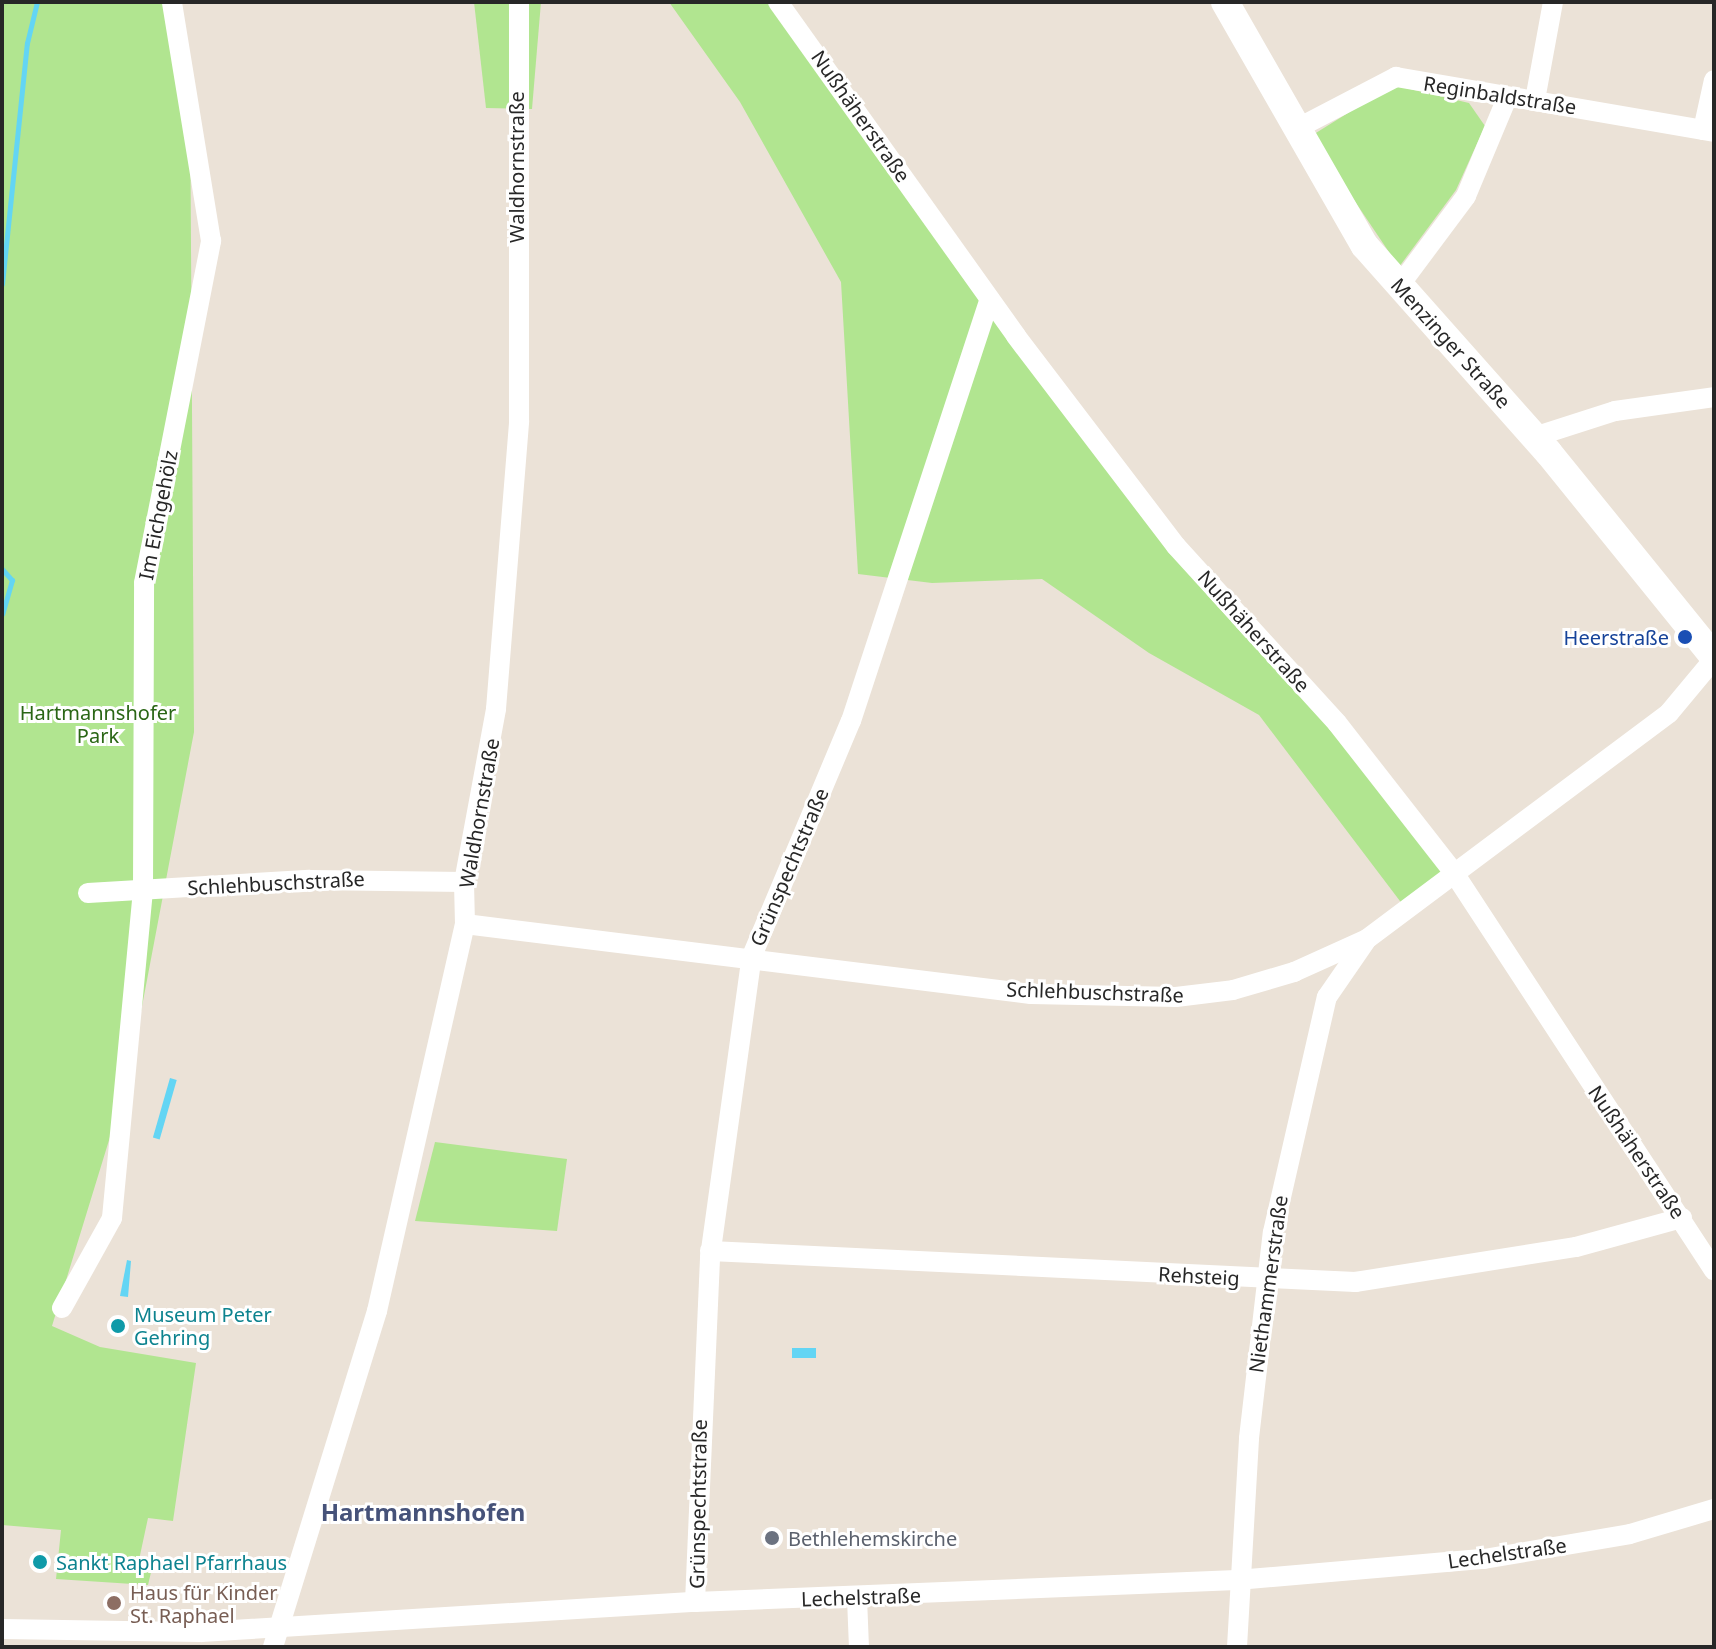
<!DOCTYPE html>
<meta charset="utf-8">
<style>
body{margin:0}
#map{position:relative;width:1716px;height:1649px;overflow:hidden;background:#ebe2d7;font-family:"Noto Sans",sans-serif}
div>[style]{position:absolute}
.green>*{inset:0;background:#b1e590}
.water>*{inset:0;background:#63d5f4;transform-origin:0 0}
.stream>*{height:5px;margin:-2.5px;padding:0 2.5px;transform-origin:2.5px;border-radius:2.5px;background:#63d5f4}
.street>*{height:20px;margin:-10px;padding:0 10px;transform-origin:10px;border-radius:10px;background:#fff}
.secondary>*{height:28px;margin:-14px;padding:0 14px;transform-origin:14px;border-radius:14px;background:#fff}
.dots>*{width:22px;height:22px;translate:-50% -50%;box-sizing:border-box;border:4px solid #fff;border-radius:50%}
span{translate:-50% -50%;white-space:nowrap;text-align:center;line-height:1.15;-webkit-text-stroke:6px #fff;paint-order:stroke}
.street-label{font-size:20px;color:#272727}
.transit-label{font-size:20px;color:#164399}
.right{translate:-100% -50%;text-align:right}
.park-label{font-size:20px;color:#2a6615}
.culture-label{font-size:20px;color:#0d838f}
.left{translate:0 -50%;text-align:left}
.worship-label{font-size:20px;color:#5b616d}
.education-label{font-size:20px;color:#785e54}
.quarter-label{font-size:24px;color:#465279;font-weight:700}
.frame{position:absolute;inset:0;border:4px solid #272727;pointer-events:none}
</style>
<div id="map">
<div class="green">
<div style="clip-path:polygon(2px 2px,176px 2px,190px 81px,194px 732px,129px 1075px,52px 1326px,100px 1347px,196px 1363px,173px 1521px,148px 1518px,139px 1560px,153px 1564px,148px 1585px,56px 1579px,61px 1530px,2px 1525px)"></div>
<div style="clip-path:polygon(474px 2px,541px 2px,532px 109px,486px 108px)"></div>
<div style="clip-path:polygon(669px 2px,778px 2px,1016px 336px,1454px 873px,1406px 909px,1259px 715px,1149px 653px,1042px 579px,932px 583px,858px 574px,841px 282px,740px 102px)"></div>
<div style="clip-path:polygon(1393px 85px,1469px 103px,1485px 126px,1456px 190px,1399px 267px,1311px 136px)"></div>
<div style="clip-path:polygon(435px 1142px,567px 1159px,557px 1231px,415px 1221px)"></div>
</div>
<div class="water">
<div style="left:170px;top:1078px;width:7px;height:62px;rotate:16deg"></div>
<div style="clip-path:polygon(127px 1260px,131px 1261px,128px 1297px,120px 1296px)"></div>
<div style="left:792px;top:1348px;width:24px;height:10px"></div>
</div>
<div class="stream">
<div style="left:2px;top:284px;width:242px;rotate:-84.1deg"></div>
<div style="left:27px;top:43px;width:42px;rotate:-76.3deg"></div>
<div style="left:2px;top:569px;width:15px;rotate:48deg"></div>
<div style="left:12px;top:580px;width:35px;rotate:106deg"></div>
</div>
<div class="street">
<div style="left:778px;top:2px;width:410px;rotate:54.5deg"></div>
<div style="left:1016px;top:336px;width:264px;rotate:52.7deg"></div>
<div style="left:1176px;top:546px;width:239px;rotate:47.7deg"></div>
<div style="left:1337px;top:723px;width:190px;rotate:52deg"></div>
<div style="left:1454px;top:873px;width:475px;rotate:56.8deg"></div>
<div style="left:1535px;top:100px;width:100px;rotate:-79.6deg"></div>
<div style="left:1296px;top:129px;width:113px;rotate:-27.5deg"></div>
<div style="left:1396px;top:77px;width:323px;rotate:9.8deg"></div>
<div style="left:1703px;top:130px;width:51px;rotate:-77.6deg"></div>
<div style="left:1399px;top:286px;width:112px;rotate:-53.3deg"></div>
<div style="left:1466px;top:196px;width:106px;rotate:-67.3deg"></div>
<div style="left:1534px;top:437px;width:85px;rotate:-17.8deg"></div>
<div style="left:1615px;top:411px;width:100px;rotate:-8deg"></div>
<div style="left:88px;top:893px;width:222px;rotate:-3.4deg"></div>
<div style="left:310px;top:880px;width:154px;rotate:0.7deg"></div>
<div style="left:465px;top:924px;width:570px;rotate:7.05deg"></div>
<div style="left:1031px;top:994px;width:145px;rotate:1.2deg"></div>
<div style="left:1176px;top:997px;width:57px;rotate:-7deg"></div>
<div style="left:1233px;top:990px;width:64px;rotate:-16.4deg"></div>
<div style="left:1294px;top:972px;width:80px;rotate:-24.3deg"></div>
<div style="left:1367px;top:939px;width:377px;rotate:-36.8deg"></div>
<div style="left:1669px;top:713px;width:70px;rotate:-50.2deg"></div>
<div style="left:710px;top:1251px;width:646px;rotate:2.75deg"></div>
<div style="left:1355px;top:1282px;width:224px;rotate:-9deg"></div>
<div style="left:1576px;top:1247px;width:110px;rotate:-15.3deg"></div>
<div style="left:62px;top:1308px;width:103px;rotate:-60.9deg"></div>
<div style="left:112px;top:1218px;width:329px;rotate:-84.6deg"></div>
<div style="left:143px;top:890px;width:307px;rotate:-89.8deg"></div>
<div style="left:144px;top:583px;width:349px;rotate:-78.9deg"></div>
<div style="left:211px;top:241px;width:242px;rotate:-99.3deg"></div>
<div style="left:857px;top:1598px;width:49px;rotate:87.7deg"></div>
<div style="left:695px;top:1602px;width:345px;rotate:-87.5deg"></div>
<div style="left:710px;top:1257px;width:304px;rotate:-82.1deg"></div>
<div style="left:752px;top:956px;width:255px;rotate:-67.2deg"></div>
<div style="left:851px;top:721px;width:444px;rotate:-71.8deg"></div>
<div style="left:2px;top:1629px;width:199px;rotate:0.9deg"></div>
<div style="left:201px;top:1632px;width:495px;rotate:-3.5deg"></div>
<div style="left:695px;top:1602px;width:542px;rotate:-2.32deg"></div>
<div style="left:1237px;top:1580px;width:248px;rotate:-4.9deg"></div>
<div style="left:1484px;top:1559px;width:148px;rotate:-9.7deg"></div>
<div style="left:1630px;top:1534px;width:88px;rotate:-16.6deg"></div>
<div style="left:273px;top:1647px;width:352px;rotate:-72.8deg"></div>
<div style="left:377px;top:1311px;width:397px;rotate:-77.2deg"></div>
<div style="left:465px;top:924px;width:42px;rotate:-91.4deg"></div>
<div style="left:464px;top:882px;width:176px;rotate:-79.5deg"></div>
<div style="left:496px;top:709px;width:289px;rotate:-85.4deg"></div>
<div style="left:519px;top:421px;width:419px;rotate:-90deg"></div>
<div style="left:1237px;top:1647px;width:209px;rotate:-86.7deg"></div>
<div style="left:1249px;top:1438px;width:207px;rotate:-83.4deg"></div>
<div style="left:1273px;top:1232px;width:241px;rotate:-77.1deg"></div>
<div style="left:1327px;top:997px;width:67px;rotate:-55.4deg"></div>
</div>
<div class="secondary">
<div style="left:1225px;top:2px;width:281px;rotate:60.2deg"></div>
<div style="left:1365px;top:246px;width:276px;rotate:48.4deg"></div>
<div style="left:1548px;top:452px;width:264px;rotate:51deg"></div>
</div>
<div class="dots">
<div style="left:1685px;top:637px;background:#1a4fb4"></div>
<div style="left:118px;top:1326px;background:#0f9aa8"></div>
<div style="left:772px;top:1538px;background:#6b7280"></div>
<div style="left:40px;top:1562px;background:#0f9aa8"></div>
<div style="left:114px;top:1603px;background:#8d6e63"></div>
</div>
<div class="street-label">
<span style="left:1500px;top:95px;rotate:9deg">Reginbaldstraße</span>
<span style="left:861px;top:116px;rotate:55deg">Nußhäherstraße</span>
<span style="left:516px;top:167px;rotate:-90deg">Waldhornstraße</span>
<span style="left:1451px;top:343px;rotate:48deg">Menzinger Straße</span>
<span style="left:158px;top:515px;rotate:-79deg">Im Eichgehölz</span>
<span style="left:1254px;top:631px;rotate:48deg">Nußhäherstraße</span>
<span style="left:479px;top:813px;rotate:-80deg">Waldhornstraße</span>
<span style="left:789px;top:867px;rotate:-67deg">Grünspechtstraße</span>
<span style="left:276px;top:883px;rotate:-3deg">Schlehbuschstraße</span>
<span style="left:1095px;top:992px;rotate:2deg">Schlehbuschstraße</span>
<span style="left:1637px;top:1152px;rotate:56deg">Nußhäherstraße</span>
<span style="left:1199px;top:1276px;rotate:3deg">Rehsteig</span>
<span style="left:1268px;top:1284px;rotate:-82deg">Niethammerstraße</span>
<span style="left:698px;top:1504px;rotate:-89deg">Grünspechtstraße</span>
<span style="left:1507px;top:1553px;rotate:-8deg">Lechelstraße</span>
<span style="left:861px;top:1597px;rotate:-2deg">Lechelstraße</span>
</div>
<div class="transit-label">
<span class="right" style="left:1669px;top:637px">Heerstraße</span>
</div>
<div class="park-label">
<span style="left:98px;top:724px">Hartmannshofer<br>Park</span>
</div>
<div class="culture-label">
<span class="left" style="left:134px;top:1326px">Museum Peter<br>Gehring</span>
<span class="left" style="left:56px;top:1562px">Sankt Raphael Pfarrhaus</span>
</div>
<div class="worship-label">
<span class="left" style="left:788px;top:1538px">Bethlehemskirche</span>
</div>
<div class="education-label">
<span class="left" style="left:130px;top:1604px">Haus für Kinder<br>St. Raphael</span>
</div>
<div class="quarter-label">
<span style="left:423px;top:1512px">Hartmannshofen</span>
</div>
<div class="frame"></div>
</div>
